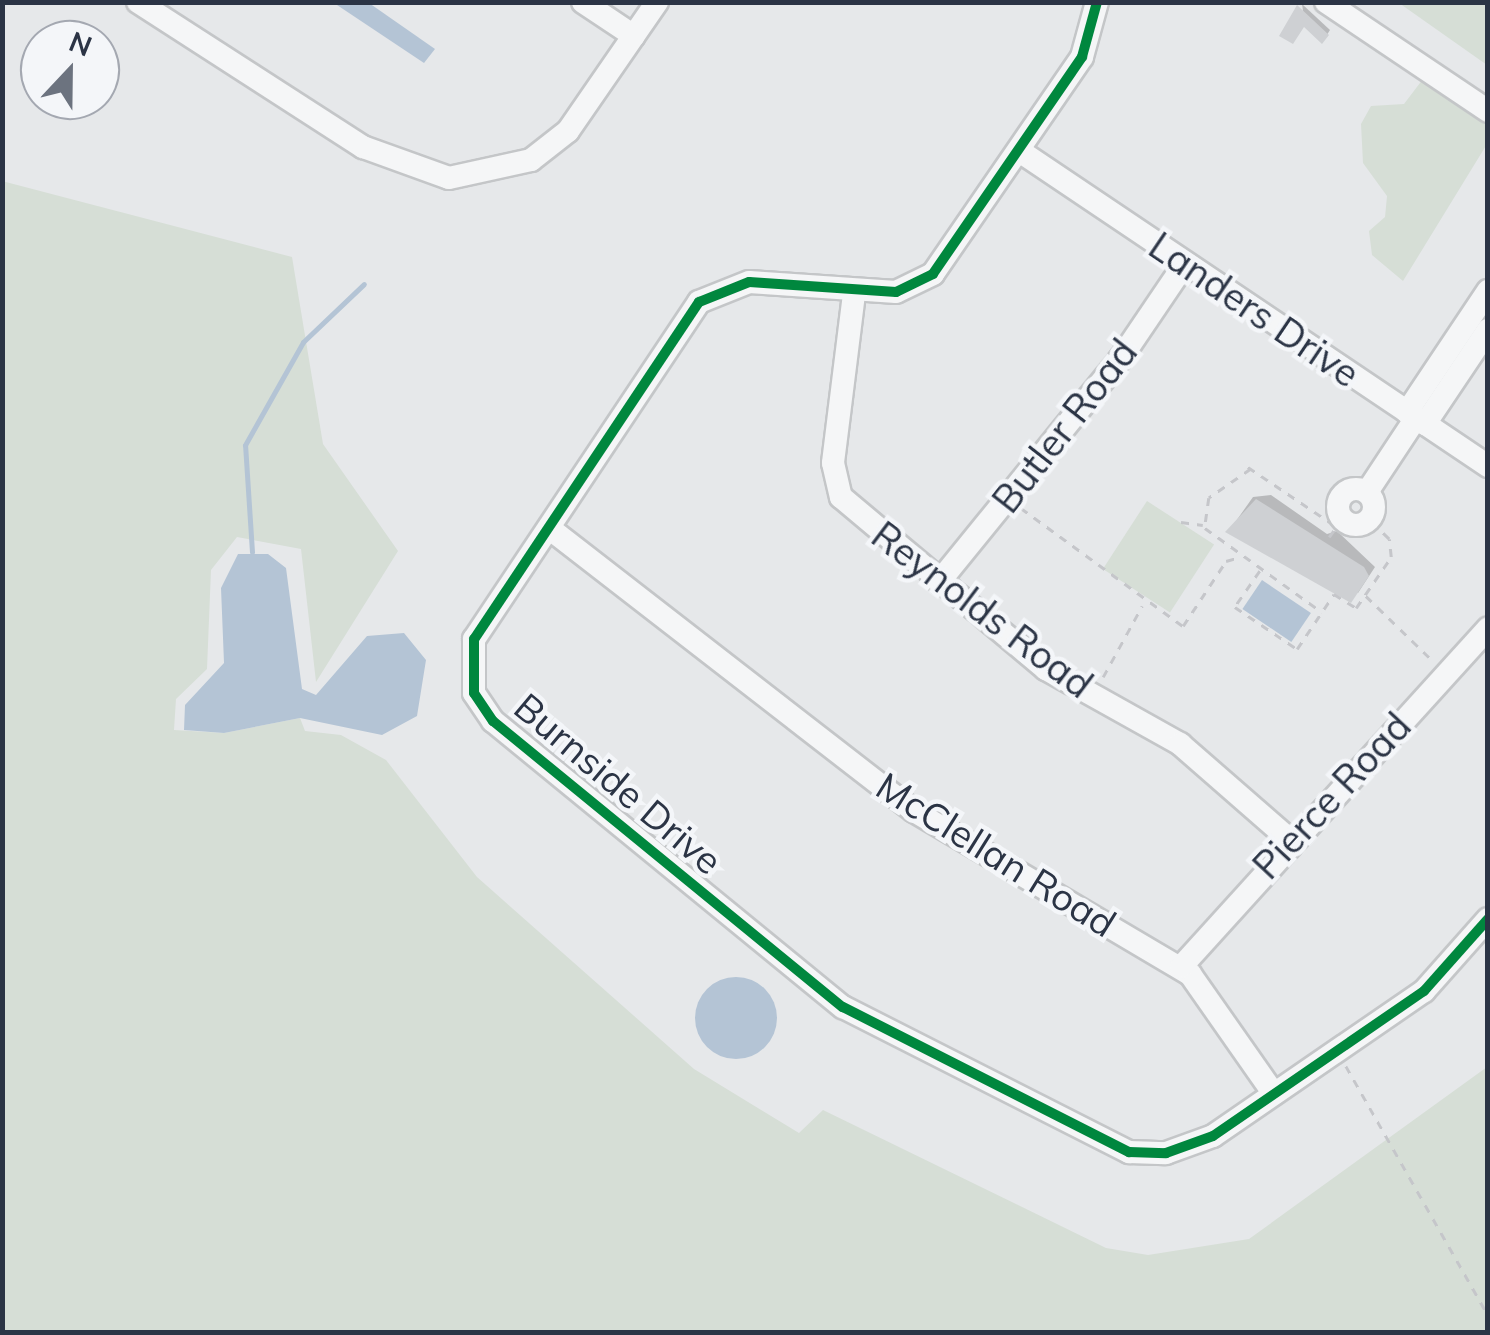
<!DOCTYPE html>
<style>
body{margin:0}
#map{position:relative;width:1490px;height:1335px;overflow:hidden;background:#e6e8ea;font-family:Mulish,sans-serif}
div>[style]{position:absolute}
.green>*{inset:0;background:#d6ded6;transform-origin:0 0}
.water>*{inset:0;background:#b4c4d5;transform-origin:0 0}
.round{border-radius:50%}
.shadow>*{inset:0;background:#0003}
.stream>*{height:5px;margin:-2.5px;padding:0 2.5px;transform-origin:2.5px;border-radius:2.5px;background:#b4c4d5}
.building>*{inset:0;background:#ced0d3}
.path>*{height:2.5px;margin-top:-1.25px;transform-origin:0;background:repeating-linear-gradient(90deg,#c5c6ca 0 8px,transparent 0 16px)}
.roads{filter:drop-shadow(2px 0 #c4c6c8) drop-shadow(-2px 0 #c4c6c8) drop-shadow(0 2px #c4c6c8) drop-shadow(0 -2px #c4c6c8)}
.minor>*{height:22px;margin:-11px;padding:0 11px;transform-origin:11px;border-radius:11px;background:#f5f6f7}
.minor>.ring{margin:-11px;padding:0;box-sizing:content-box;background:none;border:22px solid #f5f6f7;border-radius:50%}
.cycleway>*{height:10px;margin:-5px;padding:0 5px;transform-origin:5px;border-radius:5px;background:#00873e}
span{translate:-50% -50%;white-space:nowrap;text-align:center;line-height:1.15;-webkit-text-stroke:9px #f4f6f9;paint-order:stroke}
.street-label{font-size:38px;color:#2b3445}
.frame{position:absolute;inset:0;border:5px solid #2b3445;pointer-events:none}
.north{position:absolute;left:20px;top:20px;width:100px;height:100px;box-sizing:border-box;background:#f4f6f9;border:2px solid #a4a8b1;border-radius:50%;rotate:22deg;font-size:28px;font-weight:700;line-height:40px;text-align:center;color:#2b3445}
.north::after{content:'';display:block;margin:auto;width:35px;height:45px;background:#6c737f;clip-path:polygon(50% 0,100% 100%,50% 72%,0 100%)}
</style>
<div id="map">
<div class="green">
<div style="clip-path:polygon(1399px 3px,1487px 3px,1487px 65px)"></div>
<div style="clip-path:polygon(1423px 79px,1487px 123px,1487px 144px,1403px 281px,1372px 255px,1369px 231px,1385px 217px,1387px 196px,1363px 163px,1361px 124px,1371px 106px,1404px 104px)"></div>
<div style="clip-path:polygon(2px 181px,292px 257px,323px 444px,398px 551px,316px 682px,301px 549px,237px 537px,211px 570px,207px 669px,176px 699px,174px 730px,224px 733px,300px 718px,305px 731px,341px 735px,386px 760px,477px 877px,694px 1069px,799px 1133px,823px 1110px,1106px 1248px,1148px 1255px,1249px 1239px,1487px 1067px,1487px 1332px,3px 1332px)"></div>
<div style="left:1147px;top:501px;width:80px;height:81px;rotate:33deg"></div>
</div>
<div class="water">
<div style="clip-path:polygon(334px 3px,369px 3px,435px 49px,424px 63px)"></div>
<div style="clip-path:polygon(238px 554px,268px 554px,286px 568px,302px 689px,316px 695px,367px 636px,404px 633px,426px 660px,417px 716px,382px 735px,300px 718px,224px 733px,184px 730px,185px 705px,224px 663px,221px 588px)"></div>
<div style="left:1262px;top:580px;width:59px;height:35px;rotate:34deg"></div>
<div class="round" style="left:695px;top:977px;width:82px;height:82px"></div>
</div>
<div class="shadow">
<div style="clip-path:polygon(1302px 4px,1330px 30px,1325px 38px,1305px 24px)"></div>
<div style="clip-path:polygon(1271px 495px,1327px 534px,1337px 531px,1375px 567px,1358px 593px,1229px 531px,1253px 497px)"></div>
</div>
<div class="stream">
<div style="left:252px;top:552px;width:107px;rotate:-93.7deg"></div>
<div style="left:245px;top:445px;width:118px;rotate:-60.6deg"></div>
<div style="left:303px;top:342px;width:84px;rotate:-43.6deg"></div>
</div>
<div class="building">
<div style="clip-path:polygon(1297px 5px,1329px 35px,1322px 44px,1304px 27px,1293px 44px,1279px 36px)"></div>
<div style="clip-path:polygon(1256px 499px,1364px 567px,1369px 576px,1351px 603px,1225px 532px)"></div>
</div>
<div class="path">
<div style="left:1248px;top:467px;width:107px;rotate:34deg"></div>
<div style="left:1251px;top:469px;width:51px;rotate:145.4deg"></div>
<div style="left:1209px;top:498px;width:30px;rotate:98deg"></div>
<div style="left:1205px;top:528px;width:144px;rotate:35.7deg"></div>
<div style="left:1021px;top:508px;width:200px;rotate:36.1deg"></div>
<div style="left:1183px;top:626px;width:78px;rotate:-56.5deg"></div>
<div style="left:1226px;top:561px;width:15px;rotate:-16deg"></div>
<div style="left:1181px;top:522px;width:22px;rotate:8deg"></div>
<div style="left:1329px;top:537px;width:22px;rotate:-54deg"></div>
<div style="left:1260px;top:571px;width:44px;rotate:124.8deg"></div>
<div style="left:1235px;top:607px;width:75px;rotate:34.1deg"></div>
<div style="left:1297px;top:649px;width:66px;rotate:-56.1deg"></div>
<div style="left:1334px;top:594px;width:26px;rotate:32deg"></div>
<div style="left:1356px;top:608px;width:62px;rotate:-55.5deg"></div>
<div style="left:1391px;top:557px;width:18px;rotate:-96deg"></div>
<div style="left:1389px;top:539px;width:28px;rotate:-136deg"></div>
<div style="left:1366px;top:596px;width:92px;rotate:44.1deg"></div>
<div style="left:1103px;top:677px;width:81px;rotate:-61.2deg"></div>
<div style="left:1346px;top:1066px;width:287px;rotate:60.3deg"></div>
</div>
<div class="roads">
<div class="minor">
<div style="left:138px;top:2px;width:268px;rotate:32.8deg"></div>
<div style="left:363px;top:147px;width:91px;rotate:19.8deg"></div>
<div style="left:449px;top:178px;width:84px;rotate:-12.4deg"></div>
<div style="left:531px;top:160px;width:47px;rotate:-38.1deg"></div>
<div style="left:568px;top:131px;width:157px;rotate:-55.4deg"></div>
<div style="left:583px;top:2px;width:61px;rotate:33.7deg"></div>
<div style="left:1097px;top:2px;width:57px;rotate:105.3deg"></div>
<div style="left:1082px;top:57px;width:263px;rotate:124.5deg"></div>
<div style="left:933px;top:274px;width:41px;rotate:154.1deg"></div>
<div style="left:896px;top:292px;width:147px;rotate:-176.1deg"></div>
<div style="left:749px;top:282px;width:54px;rotate:158.2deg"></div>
<div style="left:699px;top:302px;width:405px;rotate:123.7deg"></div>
<div style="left:474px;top:639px;width:54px;rotate:90deg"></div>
<div style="left:474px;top:693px;width:34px;rotate:56deg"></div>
<div style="left:493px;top:721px;width:452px;rotate:39.3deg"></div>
<div style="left:843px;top:1007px;width:321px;rotate:26.9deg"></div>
<div style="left:1129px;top:1152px;width:37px;rotate:2deg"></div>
<div style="left:1166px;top:1153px;width:50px;rotate:-19.9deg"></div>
<div style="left:1213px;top:1136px;width:256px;rotate:-34.5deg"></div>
<div style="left:1424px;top:991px;width:96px;rotate:-48.4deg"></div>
<div style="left:1326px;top:2px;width:195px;rotate:33.9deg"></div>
<div style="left:1021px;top:152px;width:563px;rotate:33.92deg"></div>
<div style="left:854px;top:294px;width:170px;rotate:97.1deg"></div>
<div style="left:833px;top:463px;width:35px;rotate:77deg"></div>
<div style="left:841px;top:497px;width:268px;rotate:40deg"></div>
<div style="left:1046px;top:669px;width:154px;rotate:29.2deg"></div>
<div style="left:1180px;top:744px;width:147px;rotate:41.1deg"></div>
<div style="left:1407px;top:412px;width:146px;rotate:-56.2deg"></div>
<div style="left:1425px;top:424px;width:113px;rotate:-56.2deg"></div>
<div class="ring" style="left:1338px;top:489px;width:14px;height:14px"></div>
<div style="left:1367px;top:492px;width:89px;rotate:-56.5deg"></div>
<div style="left:549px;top:528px;width:462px;rotate:37.8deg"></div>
<div style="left:914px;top:811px;width:321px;rotate:30.6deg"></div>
<div style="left:1190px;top:974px;width:146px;rotate:55deg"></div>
<div style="left:939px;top:582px;width:289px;rotate:-50.9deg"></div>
<div style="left:1121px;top:358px;width:112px;rotate:-55.9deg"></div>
<div style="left:1181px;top:967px;width:457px;rotate:-47.8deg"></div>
</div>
</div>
<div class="cycleway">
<div style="left:1097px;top:2px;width:57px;rotate:105.3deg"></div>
<div style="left:1082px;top:57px;width:263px;rotate:124.5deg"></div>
<div style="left:933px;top:274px;width:41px;rotate:154.1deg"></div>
<div style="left:896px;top:292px;width:147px;rotate:-176.1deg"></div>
<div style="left:749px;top:282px;width:54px;rotate:158.2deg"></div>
<div style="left:699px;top:302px;width:405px;rotate:123.7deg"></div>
<div style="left:474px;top:639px;width:54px;rotate:90deg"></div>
<div style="left:474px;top:693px;width:34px;rotate:56deg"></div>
<div style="left:493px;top:721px;width:452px;rotate:39.3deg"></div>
<div style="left:843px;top:1007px;width:321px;rotate:26.9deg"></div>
<div style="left:1129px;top:1152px;width:37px;rotate:2deg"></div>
<div style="left:1166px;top:1153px;width:50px;rotate:-19.9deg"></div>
<div style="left:1213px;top:1136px;width:256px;rotate:-34.5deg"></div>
<div style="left:1424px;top:991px;width:96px;rotate:-48.4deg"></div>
</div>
<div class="street-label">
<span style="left:1254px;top:310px;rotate:34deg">Landers Drive</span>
<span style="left:1065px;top:426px;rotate:-52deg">Butler Road</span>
<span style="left:982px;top:610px;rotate:37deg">Reynolds Road</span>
<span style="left:618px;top:784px;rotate:40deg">Burnside Drive</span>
<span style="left:1332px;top:796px;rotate:-47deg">Pierce Road</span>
<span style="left:996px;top:855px;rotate:32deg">McClellan Road</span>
</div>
<div class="frame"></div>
<div class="north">N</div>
</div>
